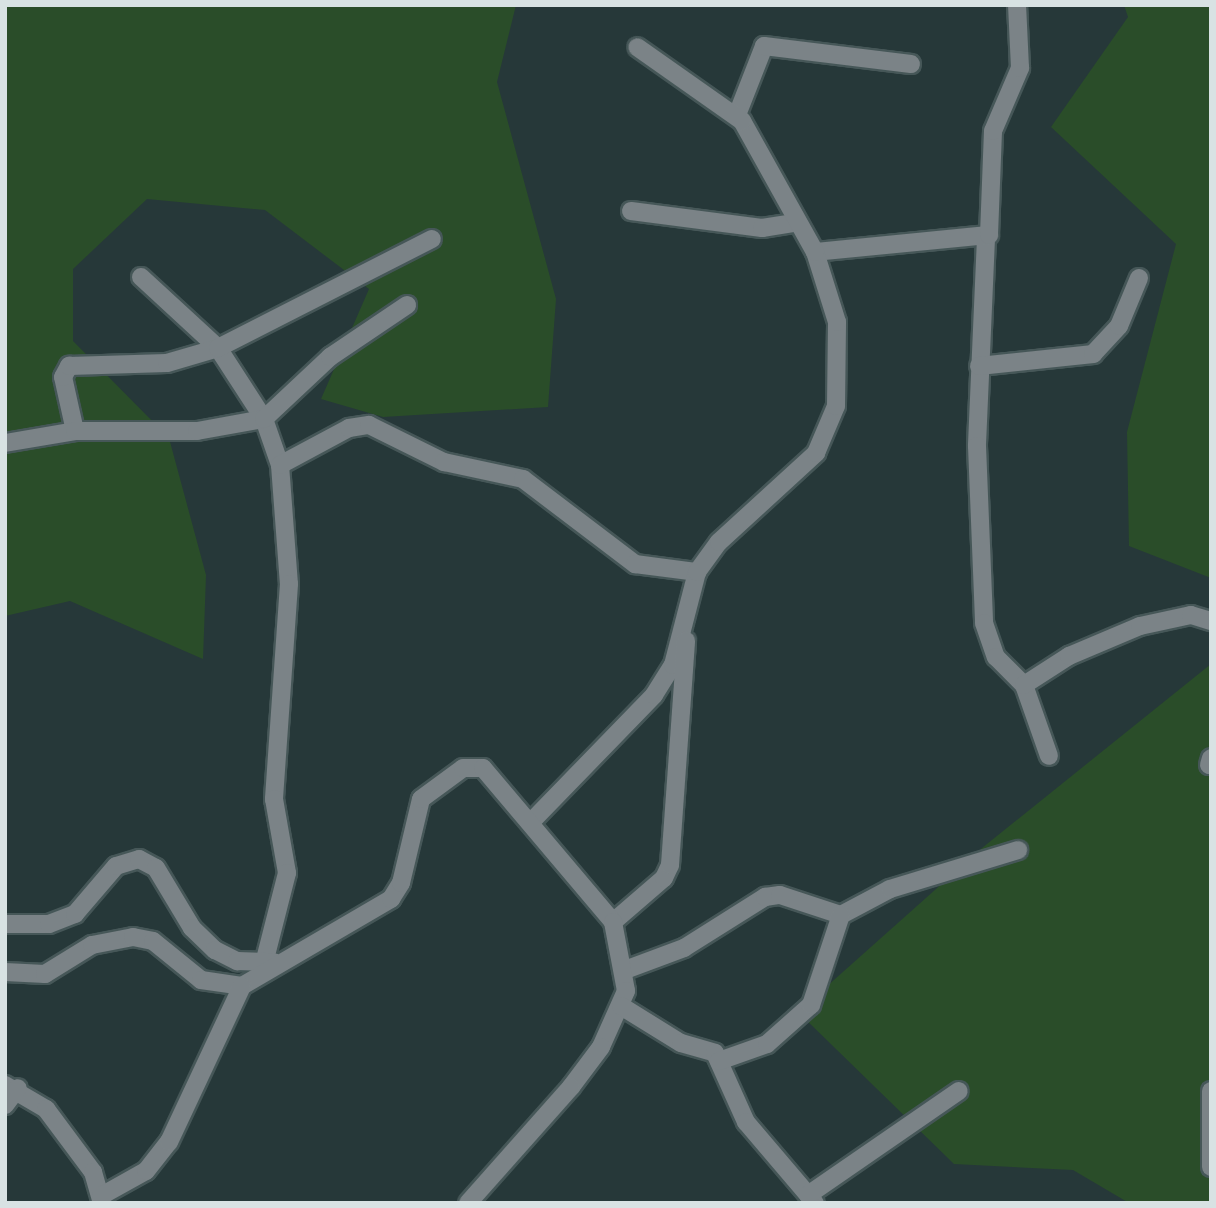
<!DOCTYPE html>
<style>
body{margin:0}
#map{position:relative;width:1216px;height:1208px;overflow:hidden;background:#263839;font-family:"Exo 2",sans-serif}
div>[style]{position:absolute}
.green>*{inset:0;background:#2a4d29}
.roads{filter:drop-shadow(2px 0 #465758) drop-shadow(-2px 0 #465758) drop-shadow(0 2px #465758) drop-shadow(0 -2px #465758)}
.minor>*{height:18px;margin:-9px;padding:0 9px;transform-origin:9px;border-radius:9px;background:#7b8387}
span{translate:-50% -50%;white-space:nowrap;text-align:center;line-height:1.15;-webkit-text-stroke:5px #1c2e2f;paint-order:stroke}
.frame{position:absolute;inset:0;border:7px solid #d8e2e3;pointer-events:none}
</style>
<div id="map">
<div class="green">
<div style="clip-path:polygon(5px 5px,516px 5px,497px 82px,556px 299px,548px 407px,383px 417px,321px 399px,369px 289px,265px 210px,147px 199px,73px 269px,73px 341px,169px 438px,206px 575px,203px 659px,70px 601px,5px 616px)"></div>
<div style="clip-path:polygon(1124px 5px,1211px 5px,1211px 578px,1129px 546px,1127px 432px,1176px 244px,1051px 127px,1128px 17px)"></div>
<div style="clip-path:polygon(1211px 664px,1211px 1203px,1129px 1203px,1073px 1170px,954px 1164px,798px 1012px,982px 848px)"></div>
</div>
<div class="roads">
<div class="minor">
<div style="left:737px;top:115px;width:74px;rotate:-68.6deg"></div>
<div style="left:764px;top:46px;width:148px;rotate:7deg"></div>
<div style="left:631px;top:211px;width:132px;rotate:7.4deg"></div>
<div style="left:762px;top:228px;width:36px;rotate:-9deg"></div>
<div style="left:986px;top:238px;width:208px;rotate:92.5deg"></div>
<div style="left:977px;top:446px;width:177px;rotate:87.7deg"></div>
<div style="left:984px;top:623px;width:36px;rotate:71deg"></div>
<div style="left:996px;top:657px;width:40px;rotate:45deg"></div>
<div style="left:1024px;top:685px;width:75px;rotate:70.6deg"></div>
<div style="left:815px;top:252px;width:175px;rotate:-5.6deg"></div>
<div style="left:989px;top:235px;width:104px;rotate:-87.8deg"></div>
<div style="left:993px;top:131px;width:69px;rotate:-66.8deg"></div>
<div style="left:1020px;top:68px;width:63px;rotate:-92.7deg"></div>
<div style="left:141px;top:277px;width:105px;rotate:42.7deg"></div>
<div style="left:218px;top:348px;width:85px;rotate:57.1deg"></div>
<div style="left:264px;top:419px;width:49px;rotate:70.8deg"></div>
<div style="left:280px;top:465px;width:119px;rotate:85.7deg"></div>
<div style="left:289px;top:584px;width:216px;rotate:94deg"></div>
<div style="left:274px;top:799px;width:75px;rotate:80deg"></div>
<div style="left:287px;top:873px;width:93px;rotate:104.3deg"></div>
<div style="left:979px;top:366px;width:115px;rotate:-6deg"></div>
<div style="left:1093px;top:354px;width:38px;rotate:-47deg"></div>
<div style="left:1119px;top:326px;width:52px;rotate:-67.4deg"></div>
<div style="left:75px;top:431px;width:55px;rotate:-102.5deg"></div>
<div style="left:63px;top:377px;width:13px;rotate:-61deg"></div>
<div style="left:69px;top:366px;width:98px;rotate:-1.8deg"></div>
<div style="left:167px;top:363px;width:53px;rotate:-16.4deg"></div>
<div style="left:218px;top:348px;width:240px;rotate:-27deg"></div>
<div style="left:5px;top:443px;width:71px;rotate:-9.7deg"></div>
<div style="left:75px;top:431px;width:122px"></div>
<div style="left:197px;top:431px;width:68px;rotate:-10.2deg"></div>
<div style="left:264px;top:419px;width:91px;rotate:-43.2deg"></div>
<div style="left:330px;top:357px;width:93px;rotate:-34deg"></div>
<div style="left:280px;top:465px;width:78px;rotate:-28.2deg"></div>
<div style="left:349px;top:428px;width:20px;rotate:-9deg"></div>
<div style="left:369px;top:425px;width:84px;rotate:26.3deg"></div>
<div style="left:444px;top:462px;width:81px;rotate:12.1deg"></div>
<div style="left:523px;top:479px;width:141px;rotate:37.2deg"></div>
<div style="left:635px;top:564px;width:63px;rotate:7.4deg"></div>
<div style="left:1024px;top:685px;width:54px;rotate:-32.8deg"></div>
<div style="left:1069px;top:656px;width:77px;rotate:-22.9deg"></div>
<div style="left:1140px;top:626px;width:52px;rotate:-12.2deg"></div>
<div style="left:1191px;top:615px;width:21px;rotate:17deg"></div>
<div style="left:1209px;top:765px;width:7px;rotate:-74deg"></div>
<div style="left:531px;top:822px;width:177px;rotate:-45.9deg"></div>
<div style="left:654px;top:695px;width:36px;rotate:-58deg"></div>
<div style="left:673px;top:665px;width:96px;rotate:-75.5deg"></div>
<div style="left:697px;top:572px;width:37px;rotate:-54deg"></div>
<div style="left:719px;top:542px;width:132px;rotate:-42.5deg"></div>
<div style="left:816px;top:453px;width:51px;rotate:-66.9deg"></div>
<div style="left:836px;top:406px;width:84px;rotate:-89.3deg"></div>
<div style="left:837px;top:322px;width:73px;rotate:-107.4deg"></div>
<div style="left:815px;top:252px;width:150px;rotate:-119.1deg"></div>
<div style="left:742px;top:121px;width:128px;rotate:-144.8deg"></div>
<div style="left:613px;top:922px;width:67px;rotate:-40.8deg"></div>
<div style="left:664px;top:878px;width:14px;rotate:-65deg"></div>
<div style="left:670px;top:865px;width:225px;rotate:-85.9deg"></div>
<div style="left:5px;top:924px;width:44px"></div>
<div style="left:49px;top:924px;width:28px;rotate:-21deg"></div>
<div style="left:75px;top:914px;width:63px;rotate:-49.5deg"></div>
<div style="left:116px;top:866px;width:24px;rotate:-17deg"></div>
<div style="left:139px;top:859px;width:19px;rotate:28deg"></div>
<div style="left:156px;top:868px;width:70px;rotate:59deg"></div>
<div style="left:192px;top:928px;width:32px;rotate:44deg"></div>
<div style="left:215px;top:950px;width:25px;rotate:27deg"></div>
<div style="left:237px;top:961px;width:37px;rotate:2deg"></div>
<div style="left:625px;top:970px;width:63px;rotate:-20.4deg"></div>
<div style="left:684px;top:948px;width:96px;rotate:-32.2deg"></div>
<div style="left:765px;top:897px;width:15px;rotate:-8deg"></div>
<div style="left:780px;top:895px;width:64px;rotate:18.2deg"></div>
<div style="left:841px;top:915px;width:55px;rotate:-28deg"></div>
<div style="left:890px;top:889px;width:134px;rotate:-16.9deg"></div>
<div style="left:5px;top:972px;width:40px;rotate:2.9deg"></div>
<div style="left:45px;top:974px;width:55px;rotate:-31.7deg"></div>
<div style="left:92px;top:945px;width:42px;rotate:-11deg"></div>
<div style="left:133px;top:937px;width:20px;rotate:11deg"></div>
<div style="left:153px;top:941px;width:62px;rotate:39.1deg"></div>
<div style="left:201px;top:980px;width:41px;rotate:8.3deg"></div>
<div style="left:242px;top:986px;width:173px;rotate:-30.3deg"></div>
<div style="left:391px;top:899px;width:19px;rotate:-58deg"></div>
<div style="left:401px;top:883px;width:86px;rotate:-76.6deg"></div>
<div style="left:421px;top:799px;width:52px;rotate:-36.4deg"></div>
<div style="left:463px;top:768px;width:20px"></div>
<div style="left:483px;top:768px;width:202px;rotate:49.8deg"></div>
<div style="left:613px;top:922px;width:70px;rotate:79.3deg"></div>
<div style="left:626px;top:991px;width:61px;rotate:114.1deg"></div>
<div style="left:601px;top:1047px;width:50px;rotate:126.9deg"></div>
<div style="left:571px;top:1087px;width:155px;rotate:131.6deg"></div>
<div style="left:621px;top:1006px;width:70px;rotate:31.7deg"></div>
<div style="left:681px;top:1043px;width:35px;rotate:16deg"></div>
<div style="left:715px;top:1053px;width:76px;rotate:65.8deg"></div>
<div style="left:746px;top:1122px;width:106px;rotate:49.6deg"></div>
<div style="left:719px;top:1061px;width:51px;rotate:-19.5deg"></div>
<div style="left:767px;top:1044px;width:59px;rotate:-41.6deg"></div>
<div style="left:811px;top:1005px;width:95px;rotate:-71.6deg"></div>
<div style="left:5px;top:1085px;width:48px;rotate:30.3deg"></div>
<div style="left:46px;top:1109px;width:79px;rotate:53.3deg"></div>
<div style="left:93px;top:1172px;width:32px;rotate:74deg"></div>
<div style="left:1211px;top:1091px;width:76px;rotate:90deg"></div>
<div style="left:5px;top:1105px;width:21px;rotate:-53deg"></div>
<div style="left:808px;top:1195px;width:183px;rotate:-34.6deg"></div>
<div style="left:101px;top:1196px;width:51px;rotate:-29.1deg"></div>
<div style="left:146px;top:1171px;width:37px;rotate:-52deg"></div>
<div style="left:169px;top:1142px;width:172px;rotate:-64.9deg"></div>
</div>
</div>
<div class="frame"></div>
</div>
